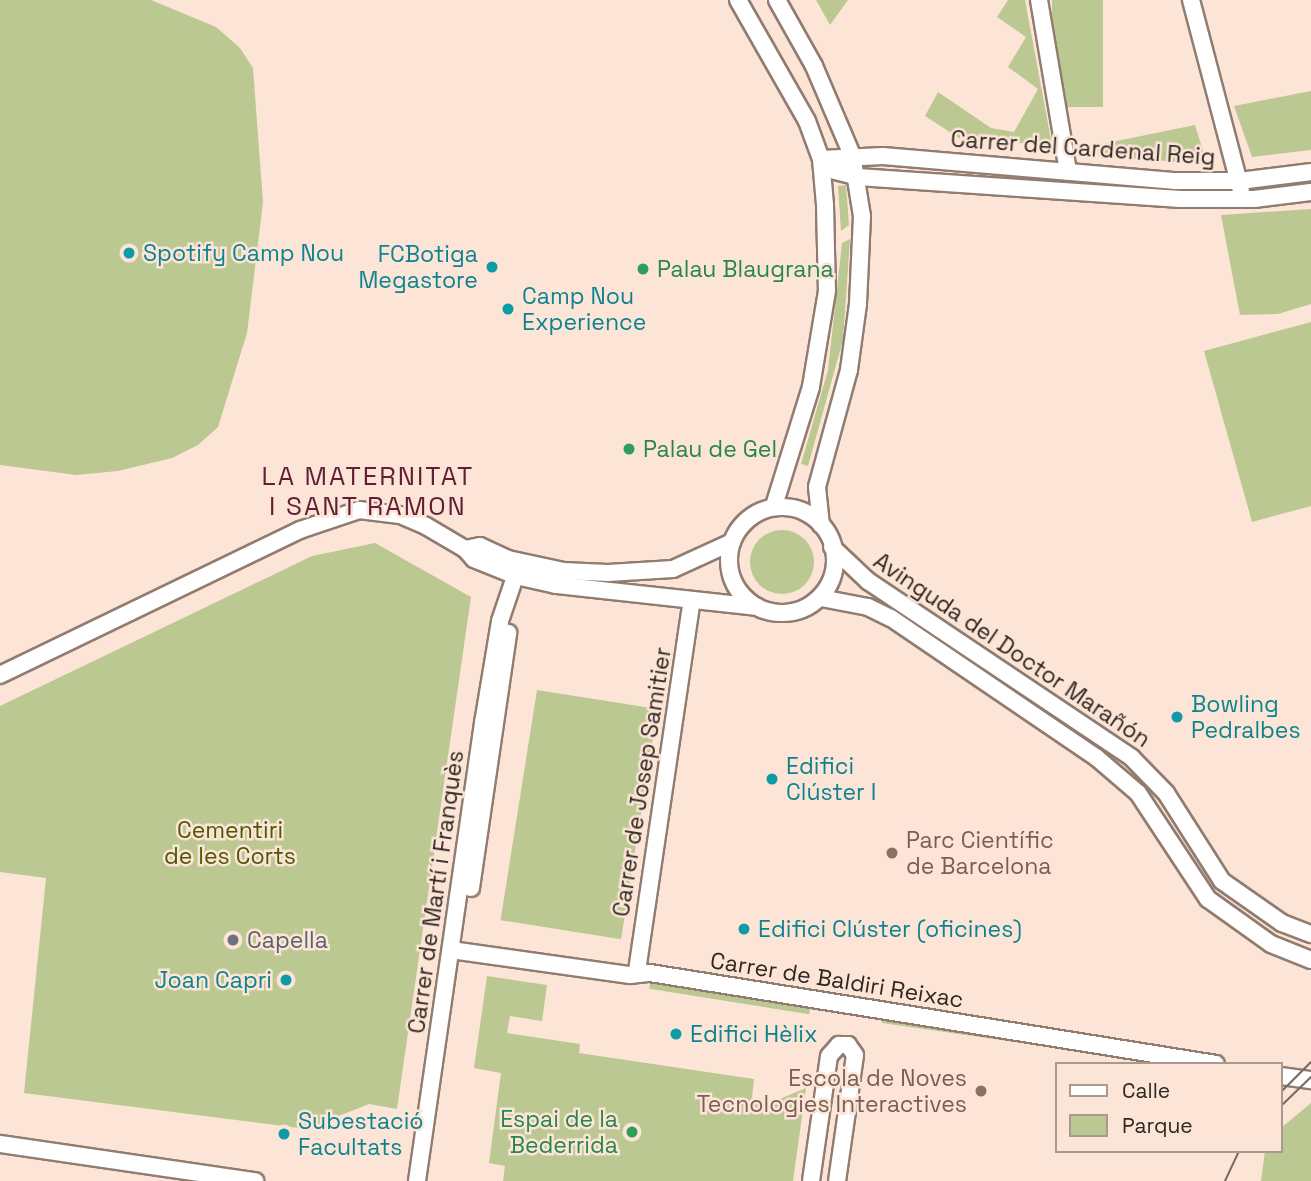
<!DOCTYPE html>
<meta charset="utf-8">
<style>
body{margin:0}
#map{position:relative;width:1311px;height:1181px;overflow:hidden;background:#fce5d7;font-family:"Space Grotesk",sans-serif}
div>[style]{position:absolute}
.green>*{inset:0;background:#bcc891;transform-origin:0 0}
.round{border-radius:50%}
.roads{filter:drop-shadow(2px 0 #917c70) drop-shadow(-2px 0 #917c70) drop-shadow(0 2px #917c70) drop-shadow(0 -2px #917c70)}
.minor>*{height:16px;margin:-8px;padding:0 8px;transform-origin:8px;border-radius:8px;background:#fff}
.minor>.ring{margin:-8px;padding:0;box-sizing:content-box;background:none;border:16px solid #fff;border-radius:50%}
.tram>*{height:2px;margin:-1px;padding:0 1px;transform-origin:1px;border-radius:1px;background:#766960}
.dots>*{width:19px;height:19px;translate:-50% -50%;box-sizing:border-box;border:4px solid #fce5d7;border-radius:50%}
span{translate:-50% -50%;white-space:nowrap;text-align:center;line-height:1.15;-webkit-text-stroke:5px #fce5d7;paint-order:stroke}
.street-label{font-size:23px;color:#2e2621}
.culture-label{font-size:23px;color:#0d838f}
.left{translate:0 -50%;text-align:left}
.right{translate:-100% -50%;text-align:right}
.leisure-label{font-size:23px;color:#27864d}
.park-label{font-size:23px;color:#4c5902}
.education-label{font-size:23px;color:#785e54}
.worship-label{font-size:23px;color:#5b616d}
.quarter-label{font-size:26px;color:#621e34;letter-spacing:2px}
.legend{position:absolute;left:1055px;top:1062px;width:228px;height:91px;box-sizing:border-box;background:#fce5d7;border:2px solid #aa998e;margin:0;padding:9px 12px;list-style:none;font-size:21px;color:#2e2621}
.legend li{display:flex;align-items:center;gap:14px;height:35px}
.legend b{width:35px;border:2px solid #aa998e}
</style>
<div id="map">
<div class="green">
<div style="clip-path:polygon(0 0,151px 0,216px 27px,240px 48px,253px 68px,263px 202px,247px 333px,218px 427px,198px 445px,172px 458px,118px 471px,76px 475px,0 465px)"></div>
<div style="clip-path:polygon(816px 0,848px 0,830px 25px)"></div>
<div style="clip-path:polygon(1008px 0,1025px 0,1052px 145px,962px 140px,925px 116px,938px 92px,991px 128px,1014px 132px,1038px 89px,1008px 67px,1026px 37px,997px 17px)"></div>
<div style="left:1052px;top:0;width:51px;height:107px"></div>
<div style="clip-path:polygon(1311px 91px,1311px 150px,1252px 157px,1234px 106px)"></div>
<div style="clip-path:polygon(1195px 125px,1207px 164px,1099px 156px,1097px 145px)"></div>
<div style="clip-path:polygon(846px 185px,849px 225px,841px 231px,838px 186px)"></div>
<div style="clip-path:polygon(1311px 209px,1311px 304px,1278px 314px,1240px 315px,1221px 215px)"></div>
<div style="clip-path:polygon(850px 239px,843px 340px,808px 466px,801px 464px,828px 370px,842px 243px)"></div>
<div style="clip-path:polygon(1311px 322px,1311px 506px,1252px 522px,1204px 351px)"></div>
<div class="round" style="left:750px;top:530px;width:64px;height:64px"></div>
<div style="clip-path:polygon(375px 543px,471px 597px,397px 1109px,369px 1104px,306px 1129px,24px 1093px,46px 878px,0 872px,0 706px,312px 556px)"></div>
<div style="left:537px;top:690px;width:122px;height:233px;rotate:9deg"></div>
<div style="clip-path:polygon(487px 976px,547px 985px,542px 1021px,510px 1016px,507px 1033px,580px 1044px,579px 1053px,754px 1079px,752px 1098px,775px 1101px,806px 1088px,793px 1181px,503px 1181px,505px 1166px,489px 1163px,501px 1073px,474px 1068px)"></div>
<div style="left:651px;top:978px;width:162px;height:11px;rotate:9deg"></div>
<div style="clip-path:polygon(883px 1015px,1116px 1047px,1112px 1056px,882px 1023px)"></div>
<div style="clip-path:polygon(1311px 1103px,1311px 1181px,1261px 1181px,1265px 1151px,1281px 1151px,1281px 1128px)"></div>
</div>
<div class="roads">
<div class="minor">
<div style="left:738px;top:0;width:139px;rotate:60.3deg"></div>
<div style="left:807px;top:121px;width:40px;rotate:69.8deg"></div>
<div style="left:821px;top:159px;width:46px;rotate:85deg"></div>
<div style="left:825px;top:205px;width:86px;rotate:88.7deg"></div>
<div style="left:827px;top:291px;width:97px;rotate:99.5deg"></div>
<div style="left:811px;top:387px;width:125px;rotate:107.3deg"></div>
<div style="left:777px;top:0;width:76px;rotate:60.7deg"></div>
<div style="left:814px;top:66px;width:97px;rotate:66.9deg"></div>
<div style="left:852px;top:155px;width:62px;rotate:80.7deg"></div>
<div style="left:862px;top:216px;width:88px;rotate:92.6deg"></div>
<div style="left:858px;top:304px;width:67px;rotate:97.8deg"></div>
<div style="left:849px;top:370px;width:121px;rotate:105.3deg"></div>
<div style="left:817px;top:487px;width:38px;rotate:84deg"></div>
<div style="left:1039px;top:0;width:174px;rotate:80.4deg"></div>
<div style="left:1191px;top:0;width:196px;rotate:75.3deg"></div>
<div style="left:821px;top:159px;width:62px;rotate:-2.8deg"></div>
<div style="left:883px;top:156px;width:294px;rotate:4.9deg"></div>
<div style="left:1176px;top:181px;width:63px"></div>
<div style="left:1239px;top:181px;width:73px;rotate:-7.1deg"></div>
<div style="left:823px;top:168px;width:36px;rotate:14deg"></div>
<div style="left:858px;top:177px;width:323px;rotate:3.9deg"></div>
<div style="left:1180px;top:199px;width:74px"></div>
<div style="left:1254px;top:199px;width:57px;rotate:-7deg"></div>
<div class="ring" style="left:729px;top:507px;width:90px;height:90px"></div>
<div style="left:832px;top:547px;width:50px;rotate:43.4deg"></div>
<div style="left:868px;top:581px;width:318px;rotate:33.8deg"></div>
<div style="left:1132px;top:758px;width:49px;rotate:45.8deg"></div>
<div style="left:1166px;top:793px;width:104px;rotate:57.5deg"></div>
<div style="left:1222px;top:881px;width:73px;rotate:35deg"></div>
<div style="left:1282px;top:923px;width:31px;rotate:21deg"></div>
<div style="left:465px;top:549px;width:15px;rotate:-11deg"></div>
<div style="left:480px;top:546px;width:31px;rotate:25deg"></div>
<div style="left:508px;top:559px;width:56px;rotate:12.3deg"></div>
<div style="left:563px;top:571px;width:45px;rotate:2.5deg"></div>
<div style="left:608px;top:573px;width:65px;rotate:-3.5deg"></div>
<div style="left:673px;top:569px;width:65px;rotate:-24.6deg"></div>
<div style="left:821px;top:598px;width:48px;rotate:10.8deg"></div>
<div style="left:868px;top:607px;width:25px;rotate:26deg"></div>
<div style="left:891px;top:618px;width:249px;rotate:34.2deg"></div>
<div style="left:1097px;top:758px;width:54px;rotate:40.5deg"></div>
<div style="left:1138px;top:793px;width:127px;rotate:56.6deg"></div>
<div style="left:1208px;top:899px;width:77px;rotate:35.5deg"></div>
<div style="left:1271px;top:944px;width:43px;rotate:21.8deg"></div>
<div style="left:0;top:675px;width:333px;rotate:-25.8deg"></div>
<div style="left:300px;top:530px;width:62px;rotate:-18.7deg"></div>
<div style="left:359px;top:510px;width:41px;rotate:7deg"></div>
<div style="left:400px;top:515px;width:28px;rotate:23deg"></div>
<div style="left:426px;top:526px;width:45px;rotate:30.5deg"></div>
<div style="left:465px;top:549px;width:13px;rotate:48deg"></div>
<div style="left:474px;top:559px;width:45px;rotate:22deg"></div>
<div style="left:516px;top:576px;width:41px;rotate:12.7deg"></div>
<div style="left:556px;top:585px;width:202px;rotate:6.2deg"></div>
<div style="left:471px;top:888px;width:258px;rotate:-81.7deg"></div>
<div style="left:451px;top:950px;width:181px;rotate:8deg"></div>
<div style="left:630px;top:975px;width:20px;rotate:-6deg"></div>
<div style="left:650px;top:973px;width:573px;rotate:9.13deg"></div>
<div style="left:637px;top:971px;width:375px;rotate:-81.6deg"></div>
<div style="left:1281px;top:1076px;width:30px;rotate:8deg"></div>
<div style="left:0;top:1144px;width:258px;rotate:8.3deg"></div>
<div style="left:417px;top:1181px;width:463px;rotate:-81.8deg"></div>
<div style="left:483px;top:723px;width:103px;rotate:-80.5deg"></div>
<div style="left:500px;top:621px;width:62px;rotate:-71.3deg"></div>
<div style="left:811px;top:1181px;width:126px;rotate:-81.8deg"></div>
<div style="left:829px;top:1056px;width:15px;rotate:-48deg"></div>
<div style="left:839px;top:1045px;width:9px"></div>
<div style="left:848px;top:1045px;width:12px;rotate:55deg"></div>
<div style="left:855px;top:1055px;width:127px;rotate:98.1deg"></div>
</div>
</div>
<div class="tram">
<div style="left:1281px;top:1092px;width:42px;rotate:-45deg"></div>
<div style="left:1281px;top:1106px;width:42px;rotate:-44deg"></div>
<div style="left:1225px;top:1181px;width:33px;rotate:-65deg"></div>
</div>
<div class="dots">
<div style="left:129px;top:253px;background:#0f9aa8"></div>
<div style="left:492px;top:267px;background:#0f9aa8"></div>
<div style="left:643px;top:269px;background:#2e9e5b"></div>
<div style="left:508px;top:309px;background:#0f9aa8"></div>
<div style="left:629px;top:449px;background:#2e9e5b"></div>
<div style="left:1177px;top:717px;background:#0f9aa8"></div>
<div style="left:772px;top:779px;background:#0f9aa8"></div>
<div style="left:892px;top:853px;background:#8d6e63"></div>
<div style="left:744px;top:929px;background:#0f9aa8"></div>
<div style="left:233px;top:940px;background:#6b7280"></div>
<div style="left:286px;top:980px;background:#0f9aa8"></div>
<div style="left:676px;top:1034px;background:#0f9aa8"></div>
<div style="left:981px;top:1091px;background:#8d6e63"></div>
<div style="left:632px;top:1132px;background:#2e9e5b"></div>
<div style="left:284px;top:1134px;background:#0f9aa8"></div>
</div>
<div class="street-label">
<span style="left:1083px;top:148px;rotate:4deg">Carrer del Cardenal Reig</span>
<span style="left:1012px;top:650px;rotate:34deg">Avinguda del Doctor Marañón</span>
<span style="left:642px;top:782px;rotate:-81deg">Carrer de Josep Samitier</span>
<span style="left:436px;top:892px;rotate:-82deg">Carrer de Martí i Franquès</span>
<span style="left:837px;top:980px;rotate:9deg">Carrer de Baldiri Reixac</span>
</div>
<div class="culture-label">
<span class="left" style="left:143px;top:253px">Spotify Camp Nou</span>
<span class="right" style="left:478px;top:267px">FCBotiga<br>Megastore</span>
<span class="left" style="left:522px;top:309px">Camp Nou<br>Experience</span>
<span class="left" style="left:1191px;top:717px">Bowling<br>Pedralbes</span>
<span class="left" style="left:786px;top:779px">Edifici<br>Clúster I</span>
<span class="left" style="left:758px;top:929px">Edifici Clúster (oficines)</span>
<span class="right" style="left:272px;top:980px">Joan Capri</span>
<span class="left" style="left:690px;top:1034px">Edifici Hèlix</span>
<span class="left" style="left:298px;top:1134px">Subestació<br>Facultats</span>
</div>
<div class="leisure-label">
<span class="left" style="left:657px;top:269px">Palau Blaugrana</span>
<span class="left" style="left:643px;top:449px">Palau de Gel</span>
<span class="right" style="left:618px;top:1132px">Espai de la<br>Bederrida</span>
</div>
<div class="park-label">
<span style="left:230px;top:843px">Cementiri<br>de les Corts</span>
</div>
<div class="education-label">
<span class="left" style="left:906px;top:853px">Parc Científic<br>de Barcelona</span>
<span class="right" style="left:967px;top:1091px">Escola de Noves<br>Tecnologies Interactives</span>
</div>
<div class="worship-label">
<span class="left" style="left:247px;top:940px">Capella</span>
</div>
<div class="quarter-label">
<span style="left:368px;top:492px">LA MATERNITAT<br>I SANT RAMON</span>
</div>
<ul class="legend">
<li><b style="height:9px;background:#fff"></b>Calle</li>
<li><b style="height:19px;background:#bcc891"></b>Parque</li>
</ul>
</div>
